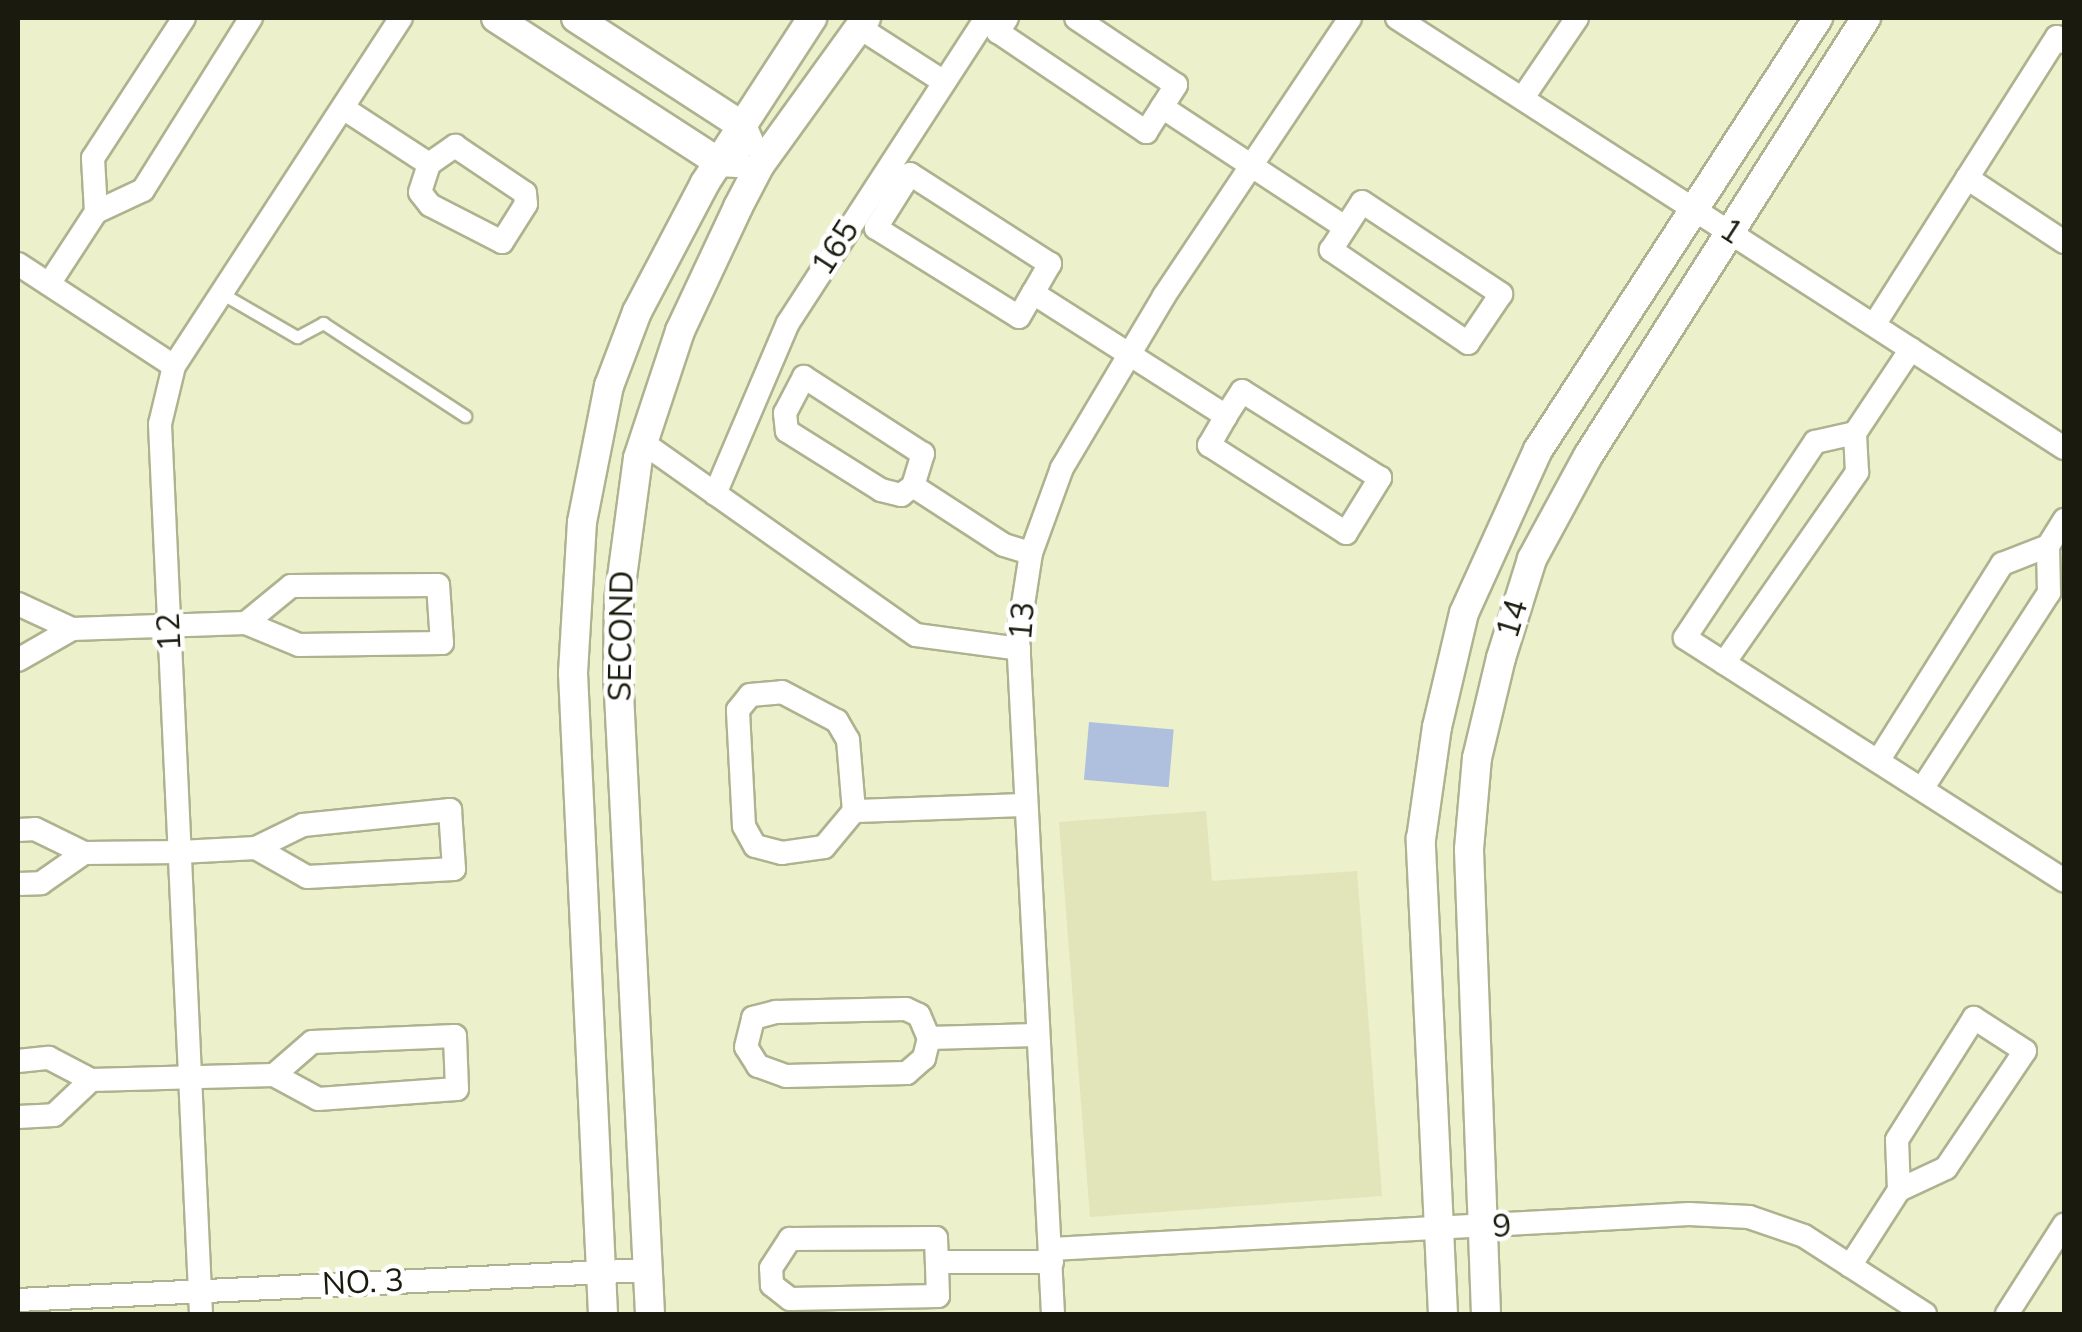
<!DOCTYPE html>
<style>
body{margin:0}
#map{position:relative;width:2082px;height:1332px;overflow:hidden;background:#ecf0cb;font-family:"Nunito Sans",sans-serif}
div>[style]{position:absolute}
.built>*{inset:0;background:#e2e5ba}
.building>*{inset:0;background:#afbfde;transform-origin:0 0}
.roads{filter:drop-shadow(2px 0 #afb28f) drop-shadow(-2px 0 #afb28f) drop-shadow(0 2px #afb28f) drop-shadow(0 -2px #afb28f)}
.service>*{height:11px;margin:-5.5px;padding:0 5.5px;transform-origin:5.5px;border-radius:5.5px;background:#fff}
.minor>*{height:22px;margin:-11px;padding:0 11px;transform-origin:11px;border-radius:11px;background:#fff}
.tertiary>*{height:28px;margin:-14px;padding:0 14px;transform-origin:14px;border-radius:14px;background:#fff}
span{translate:-50% -50%;white-space:nowrap;text-align:center;line-height:1.15;-webkit-text-stroke:9px #fff;paint-order:stroke}
.street-label{font-size:32px;color:#1a1b0e}
.frame{position:absolute;inset:0;border:20px solid #1a1b0e;pointer-events:none}
</style>
<div id="map">
<div class="built">
<div style="clip-path:polygon(1206px 811px,1212px 881px,1357px 871px,1382px 1196px,1090px 1217px,1059px 822px)"></div>
</div>
<div class="building">
<div style="left:1089px;top:722px;width:85px;height:58px;rotate:5deg"></div>
</div>
<div class="roads">
<div class="service">
<div style="left:221px;top:293px;width:88px;rotate:30.1deg"></div>
<div style="left:297px;top:337px;width:30px;rotate:-28deg"></div>
<div style="left:323px;top:323px;width:170px;rotate:33.2deg"></div>
</div>
<div class="minor">
<div style="left:1007px;top:18px;width:17px;rotate:123deg"></div>
<div style="left:998px;top:32px;width:179px;rotate:34deg"></div>
<div style="left:1146px;top:132px;width:56px;rotate:-57.4deg"></div>
<div style="left:1176px;top:85px;width:120px;rotate:-146.2deg"></div>
<div style="left:1397px;top:18px;width:794px;rotate:32.81deg"></div>
<div style="left:860px;top:28px;width:100px;rotate:32.7deg"></div>
<div style="left:1524px;top:96px;width:94px;rotate:-55.8deg"></div>
<div style="left:1162px;top:107px;width:219px;rotate:33.3deg"></div>
<div style="left:343px;top:108px;width:103px;rotate:33.1deg"></div>
<div style="left:455px;top:146px;width:84px;rotate:33.9deg"></div>
<div style="left:525px;top:193px;width:11px;rotate:85deg"></div>
<div style="left:526px;top:204px;width:45px;rotate:122.3deg"></div>
<div style="left:502px;top:242px;width:81px;rotate:-152.8deg"></div>
<div style="left:430px;top:205px;width:16px;rotate:-128deg"></div>
<div style="left:420px;top:192px;width:29px;rotate:-72deg"></div>
<div style="left:429px;top:164px;width:32px;rotate:-35deg"></div>
<div style="left:1967px;top:178px;width:116px;rotate:33.4deg"></div>
<div style="left:1362px;top:202px;width:167px;rotate:33.5deg"></div>
<div style="left:1501px;top:294px;width:59px;rotate:124deg"></div>
<div style="left:1468px;top:343px;width:166px;rotate:-145.8deg"></div>
<div style="left:1331px;top:250px;width:57px;rotate:-57.1deg"></div>
<div style="left:96px;top:212px;width:54px;rotate:-93.2deg"></div>
<div style="left:93px;top:158px;width:167px;rotate:-57deg"></div>
<div style="left:18px;top:264px;width:186px;rotate:33.2deg"></div>
<div style="left:49px;top:284px;width:86px;rotate:-56.9deg"></div>
<div style="left:96px;top:212px;width:52px;rotate:-25.1deg"></div>
<div style="left:143px;top:190px;width:203px;rotate:-57.9deg"></div>
<div style="left:1033px;top:293px;width:34px;rotate:-60deg"></div>
<div style="left:1050px;top:264px;width:166px;rotate:-147.3deg"></div>
<div style="left:910px;top:174px;width:64px;rotate:122.2deg"></div>
<div style="left:876px;top:228px;width:168px;rotate:31.9deg"></div>
<div style="left:1019px;top:317px;width:28px;rotate:-60deg"></div>
<div style="left:1033px;top:293px;width:229px;rotate:32.5deg"></div>
<div style="left:1226px;top:416px;width:34px;rotate:120deg"></div>
<div style="left:1209px;top:445px;width:163px;rotate:32.7deg"></div>
<div style="left:1346px;top:533px;width:65px;rotate:-58.3deg"></div>
<div style="left:1380px;top:478px;width:163px;rotate:-147.8deg"></div>
<div style="left:1242px;top:391px;width:30px;rotate:123deg"></div>
<div style="left:1874px;top:325px;width:341px;rotate:-57.6deg"></div>
<div style="left:2057px;top:37px;width:9px;rotate:36deg"></div>
<div style="left:1911px;top:349px;width:101px;rotate:123.7deg"></div>
<div style="left:1855px;top:433px;width:41px;rotate:167.3deg"></div>
<div style="left:1815px;top:442px;width:235px;rotate:123.6deg"></div>
<div style="left:1685px;top:638px;width:450px;rotate:32.6deg"></div>
<div style="left:642px;top:442px;width:335px;rotate:35.2deg"></div>
<div style="left:916px;top:635px;width:104px;rotate:7.7deg"></div>
<div style="left:913px;top:486px;width:34px;rotate:-73deg"></div>
<div style="left:923px;top:454px;width:142px;rotate:-147.1deg"></div>
<div style="left:804px;top:377px;width:41px;rotate:117.8deg"></div>
<div style="left:785px;top:413px;width:18px;rotate:84deg"></div>
<div style="left:787px;top:431px;width:111px;rotate:32.1deg"></div>
<div style="left:881px;top:490px;width:21px;rotate:14deg"></div>
<div style="left:901px;top:495px;width:15px;rotate:-37deg"></div>
<div style="left:913px;top:486px;width:108px;rotate:33deg"></div>
<div style="left:1004px;top:545px;width:28px;rotate:17deg"></div>
<div style="left:715px;top:494px;width:186px;rotate:-66.9deg"></div>
<div style="left:788px;top:323px;width:364px;rotate:-57deg"></div>
<div style="left:18px;top:604px;width:60px;rotate:24.8deg"></div>
<div style="left:72px;top:629px;width:174px;rotate:-2deg"></div>
<div style="left:246px;top:623px;width:57px;rotate:22.5deg"></div>
<div style="left:299px;top:645px;width:143px;rotate:-0.8deg"></div>
<div style="left:442px;top:643px;width:58px;rotate:-93.9deg"></div>
<div style="left:438px;top:585px;width:147px;rotate:179.6deg"></div>
<div style="left:291px;top:586px;width:58px;rotate:140.6deg"></div>
<div style="left:18px;top:660px;width:62px;rotate:-29.9deg"></div>
<div style="left:1724px;top:663px;width:233px;rotate:-55.1deg"></div>
<div style="left:1857px;top:472px;width:39px;rotate:-93deg"></div>
<div style="left:782px;top:692px;width:62px;rotate:27.8deg"></div>
<div style="left:837px;top:721px;width:22px;rotate:60deg"></div>
<div style="left:848px;top:740px;width:71px;rotate:85.2deg"></div>
<div style="left:854px;top:811px;width:47px;rotate:129.8deg"></div>
<div style="left:824px;top:847px;width:42px;rotate:171.9deg"></div>
<div style="left:782px;top:853px;width:28px;rotate:-165deg"></div>
<div style="left:755px;top:846px;width:23px;rotate:-119deg"></div>
<div style="left:744px;top:826px;width:116px;rotate:-93deg"></div>
<div style="left:738px;top:710px;width:19px;rotate:-51deg"></div>
<div style="left:750px;top:695px;width:32px;rotate:-5deg"></div>
<div style="left:1878px;top:761px;width:233px;rotate:-57.8deg"></div>
<div style="left:2002px;top:564px;width:49px;rotate:-21.4deg"></div>
<div style="left:1922px;top:789px;width:234px;rotate:-57.1deg"></div>
<div style="left:2049px;top:593px;width:47px;rotate:-91.2deg"></div>
<div style="left:2048px;top:546px;width:31px;rotate:-58deg"></div>
<div style="left:854px;top:811px;width:172px;rotate:-2deg"></div>
<div style="left:18px;top:830px;width:17px;rotate:-3deg"></div>
<div style="left:35px;top:829px;width:55px;rotate:26.1deg"></div>
<div style="left:84px;top:853px;width:96px;rotate:-0.6deg"></div>
<div style="left:180px;top:852px;width:76px;rotate:-3deg"></div>
<div style="left:256px;top:848px;width:52px;rotate:-26.1deg"></div>
<div style="left:303px;top:825px;width:148px;rotate:-5.8deg"></div>
<div style="left:450px;top:810px;width:59px;rotate:86.1deg"></div>
<div style="left:454px;top:869px;width:147px;rotate:176.9deg"></div>
<div style="left:307px;top:877px;width:59px;rotate:-150.4deg"></div>
<div style="left:18px;top:884px;width:23px;rotate:-2deg"></div>
<div style="left:41px;top:883px;width:52px;rotate:-34.9deg"></div>
<div style="left:906px;top:1009px;width:14px;rotate:25deg"></div>
<div style="left:919px;top:1015px;width:25px;rotate:67deg"></div>
<div style="left:929px;top:1038px;width:21px;rotate:104deg"></div>
<div style="left:924px;top:1058px;width:23px;rotate:139deg"></div>
<div style="left:907px;top:1073px;width:121px;rotate:178.6deg"></div>
<div style="left:786px;top:1076px;width:30px;rotate:-160deg"></div>
<div style="left:758px;top:1066px;width:22px;rotate:-122deg"></div>
<div style="left:746px;top:1047px;width:30px;rotate:-76deg"></div>
<div style="left:753px;top:1018px;width:24px;rotate:-15deg"></div>
<div style="left:776px;top:1012px;width:130px;rotate:-1.3deg"></div>
<div style="left:929px;top:1038px;width:107px;rotate:-1.6deg"></div>
<div style="left:18px;top:1061px;width:31px;rotate:-6deg"></div>
<div style="left:49px;top:1058px;width:47px;rotate:27.6deg"></div>
<div style="left:91px;top:1080px;width:183px;rotate:-1.6deg"></div>
<div style="left:274px;top:1075px;width:50px;rotate:28.6deg"></div>
<div style="left:318px;top:1099px;width:139px;rotate:-4.1deg"></div>
<div style="left:457px;top:1089px;width:53px;rotate:-92.2deg"></div>
<div style="left:455px;top:1036px;width:143px;rotate:177.6deg"></div>
<div style="left:312px;top:1042px;width:50px;rotate:139deg"></div>
<div style="left:18px;top:1117px;width:36px;rotate:-3deg"></div>
<div style="left:54px;top:1115px;width:51px;rotate:-43.4deg"></div>
<div style="left:936px;top:1238px;width:58px;rotate:88deg"></div>
<div style="left:938px;top:1296px;width:148px;rotate:178.8deg"></div>
<div style="left:790px;top:1299px;width:23px;rotate:-142deg"></div>
<div style="left:772px;top:1285px;width:17px;rotate:-93deg"></div>
<div style="left:771px;top:1268px;width:35px;rotate:-57deg"></div>
<div style="left:790px;top:1239px;width:146px;rotate:-0.4deg"></div>
<div style="left:1052px;top:1249px;width:638px;rotate:-3.14deg"></div>
<div style="left:1689px;top:1214px;width:60px;rotate:2.9deg"></div>
<div style="left:1749px;top:1217px;width:58px;rotate:19.1deg"></div>
<div style="left:1804px;top:1236px;width:144px;rotate:32.8deg"></div>
<div style="left:938px;top:1262px;width:114px"></div>
<div style="left:1850px;top:1266px;width:90px;rotate:-57.2deg"></div>
<div style="left:1899px;top:1190px;width:52px;rotate:-25.1deg"></div>
<div style="left:1946px;top:1168px;width:141px;rotate:-56deg"></div>
<div style="left:2025px;top:1051px;width:61px;rotate:-147.1deg"></div>
<div style="left:1974px;top:1018px;width:144px;rotate:122.3deg"></div>
<div style="left:1897px;top:1140px;width:50px;rotate:87.7deg"></div>
<div style="left:18px;top:1300px;width:631px;rotate:-2.73deg"></div>
<div style="left:201px;top:1314px;width:891px;rotate:-92.64deg"></div>
<div style="left:160px;top:424px;width:60px;rotate:-76.4deg"></div>
<div style="left:174px;top:366px;width:415px;rotate:-56.9deg"></div>
<div style="left:1053px;top:1314px;width:678px;rotate:-92.96deg"></div>
<div style="left:1018px;top:637px;width:85px;rotate:-81.2deg"></div>
<div style="left:1031px;top:553px;width:90px;rotate:-70deg"></div>
<div style="left:1062px;top:468px;width:200px;rotate:-59.3deg"></div>
<div style="left:1164px;top:296px;width:334px;rotate:-56.2deg"></div>
<div style="left:2007px;top:1314px;width:106px;rotate:-57.4deg"></div>
</div>
<div class="tertiary">
<div style="left:496px;top:18px;width:265px;rotate:32.9deg"></div>
<div style="left:719px;top:162px;width:18px;rotate:3deg"></div>
<div style="left:576px;top:18px;width:198px;rotate:33deg"></div>
<div style="left:742px;top:126px;width:17px;rotate:66deg"></div>
<div style="left:603px;top:1314px;width:642px;rotate:-92.68deg"></div>
<div style="left:573px;top:673px;width:151px;rotate:-86.6deg"></div>
<div style="left:582px;top:522px;width:139px;rotate:-78.8deg"></div>
<div style="left:609px;top:386px;width:79px;rotate:-69.3deg"></div>
<div style="left:637px;top:312px;width:146px;rotate:-62.2deg"></div>
<div style="left:705px;top:183px;width:197px;rotate:-57deg"></div>
<div style="left:650px;top:1314px;width:641px;rotate:-92.86deg"></div>
<div style="left:618px;top:674px;width:74px;rotate:-89.2deg"></div>
<div style="left:619px;top:600px;width:143px;rotate:-82.4deg"></div>
<div style="left:638px;top:458px;width:134px;rotate:-71.7deg"></div>
<div style="left:680px;top:331px;width:137px;rotate:-64.9deg"></div>
<div style="left:738px;top:207px;width:47px;rotate:-62.4deg"></div>
<div style="left:760px;top:165px;width:181px;rotate:-54.2deg"></div>
<div style="left:1443px;top:1314px;width:476px;rotate:-92.7deg"></div>
<div style="left:1421px;top:839px;width:113px;rotate:-81.9deg"></div>
<div style="left:1437px;top:727px;width:117px;rotate:-76.7deg"></div>
<div style="left:1464px;top:613px;width:179px;rotate:-65.6deg"></div>
<div style="left:1538px;top:450px;width:515px;rotate:-57.05deg"></div>
<div style="left:1486px;top:1314px;width:465px;rotate:-92.1deg"></div>
<div style="left:1469px;top:849px;width:91px;rotate:-85deg"></div>
<div style="left:1477px;top:758px;width:103px;rotate:-76.5deg"></div>
<div style="left:1501px;top:658px;width:104px;rotate:-72.6deg"></div>
<div style="left:1532px;top:559px;width:117px;rotate:-61.5deg"></div>
<div style="left:1588px;top:456px;width:519px;rotate:-57.6deg"></div>
</div>
</div>
<div class="street-label">
<span style="left:1731px;top:232px;rotate:33deg">1</span>
<span style="left:836px;top:248px;rotate:-57deg">165</span>
<span style="left:1513px;top:619px;rotate:-73deg">14</span>
<span style="left:1023px;top:621px;rotate:-85deg">13</span>
<span style="left:170px;top:632px;rotate:-93deg">12</span>
<span style="left:622px;top:636px;rotate:-89deg">SECOND</span>
<span style="left:1502px;top:1227px;rotate:-4deg">9</span>
<span style="left:363px;top:1283px;rotate:-3deg">NO. 3</span>
</div>
<div class="frame"></div>
</div>
